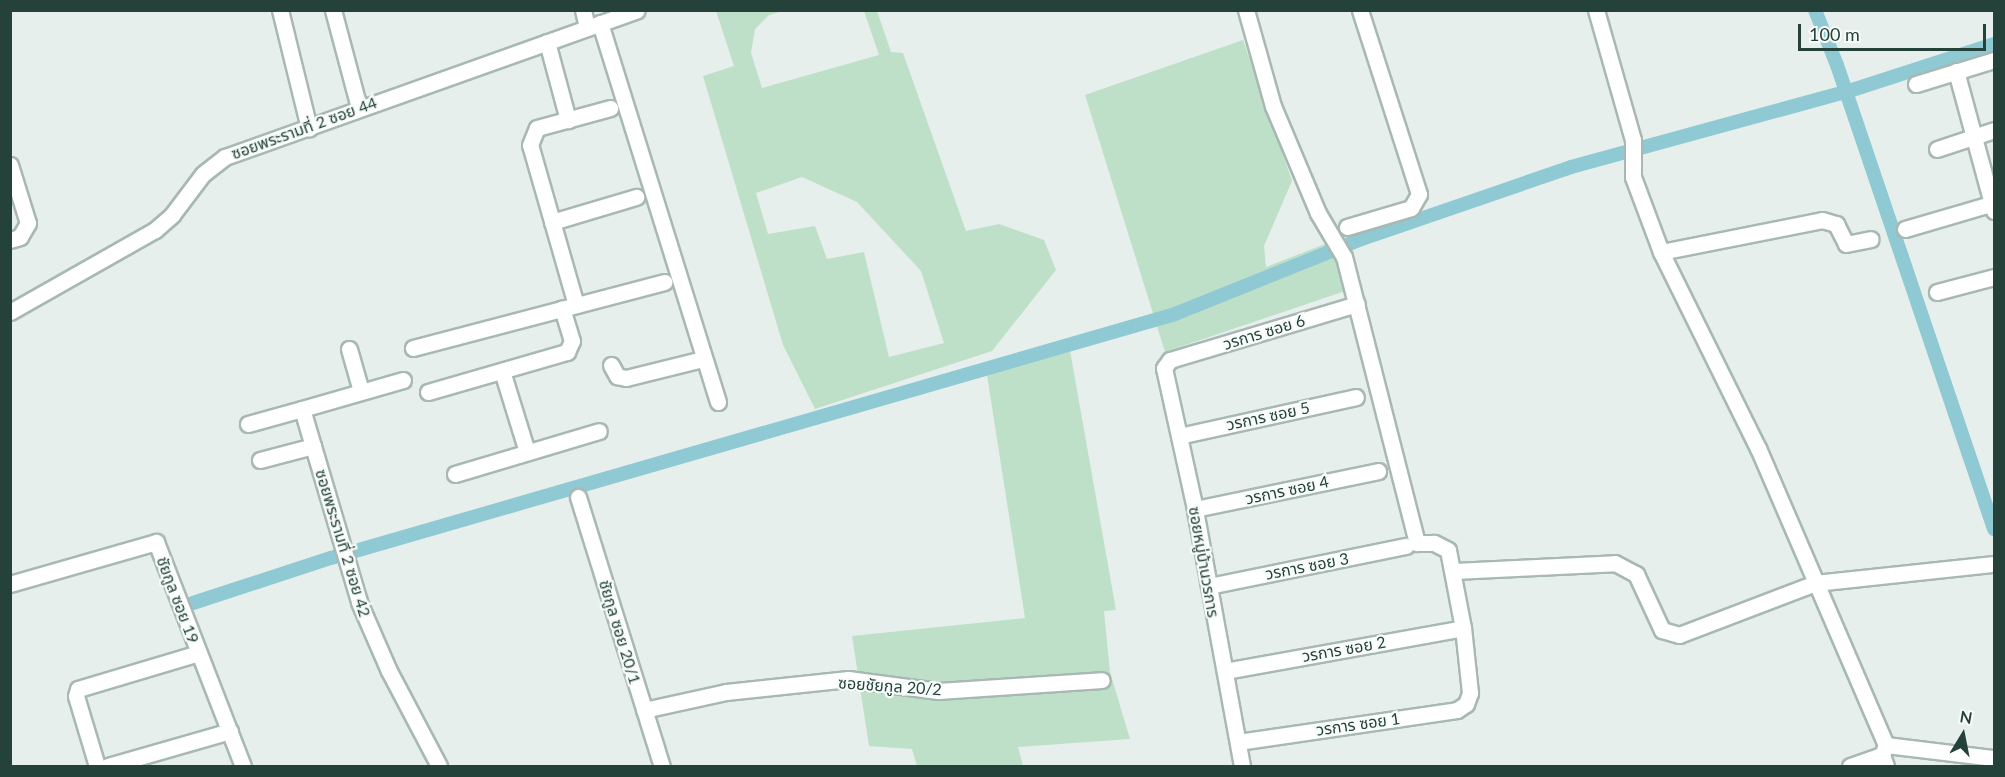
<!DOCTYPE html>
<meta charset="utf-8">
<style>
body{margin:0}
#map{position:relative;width:2005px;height:777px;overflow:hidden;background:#e6efeb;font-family:Lato,"Noto Sans Thai",sans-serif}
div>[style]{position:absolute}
.green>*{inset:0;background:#bfe0c8}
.canal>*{height:14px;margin:-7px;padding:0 7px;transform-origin:7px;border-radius:7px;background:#8ec9d4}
.roads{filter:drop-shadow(2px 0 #a8b8b2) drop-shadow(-2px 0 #a8b8b2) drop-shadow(0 2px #a8b8b2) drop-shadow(0 -2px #a8b8b2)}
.minor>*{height:15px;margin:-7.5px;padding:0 7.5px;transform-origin:7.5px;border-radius:7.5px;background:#fff}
span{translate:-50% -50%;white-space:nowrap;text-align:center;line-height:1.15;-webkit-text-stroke:4.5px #f7fbf9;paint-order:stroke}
.street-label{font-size:16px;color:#24423a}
.frame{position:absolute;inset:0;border:12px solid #24423a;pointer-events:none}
.north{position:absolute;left:1933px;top:705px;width:60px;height:60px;-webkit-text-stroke:4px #f7fbf9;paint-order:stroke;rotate:10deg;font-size:16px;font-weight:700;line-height:24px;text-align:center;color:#24423a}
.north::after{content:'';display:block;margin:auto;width:21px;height:27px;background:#24423a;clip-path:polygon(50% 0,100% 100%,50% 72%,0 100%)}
.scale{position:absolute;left:1798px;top:24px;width:188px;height:27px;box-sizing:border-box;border:3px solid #24423a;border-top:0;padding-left:8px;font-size:18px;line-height:21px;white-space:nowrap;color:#24423a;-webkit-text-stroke:4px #f7fbf9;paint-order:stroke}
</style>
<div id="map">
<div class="green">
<div style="clip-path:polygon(evenodd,716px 11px,783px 11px,769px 15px,755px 29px,751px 53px,762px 88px,879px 55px,864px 11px,877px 11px,891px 52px,903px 53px,966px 231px,999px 224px,1044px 240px,1056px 270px,992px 351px,815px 409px,783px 345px,703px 76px,734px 66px,716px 11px,802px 177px,857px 202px,921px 271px,944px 343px,889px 357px,864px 252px,827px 259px,815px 226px,768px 234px,756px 193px,802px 177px)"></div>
<div style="clip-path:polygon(1243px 40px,1292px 181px,1264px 246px,1266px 267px,1330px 242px,1348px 290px,1165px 352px,1085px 95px)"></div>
<div style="clip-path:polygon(1069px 345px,1116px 610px,1104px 611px,1110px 672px,1130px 739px,1018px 747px,1023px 766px,917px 766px,912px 749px,869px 746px,852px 636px,1025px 618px,987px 375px)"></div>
</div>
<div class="canal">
<div style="left:1815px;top:10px;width:59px;rotate:68.2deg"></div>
<div style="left:1837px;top:65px;width:490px;rotate:71.3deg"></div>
<div style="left:193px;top:603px;width:145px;rotate:-18.1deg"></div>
<div style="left:331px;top:558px;width:879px;rotate:-16.12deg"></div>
<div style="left:1175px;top:314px;width:201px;rotate:-21.9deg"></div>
<div style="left:1362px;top:239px;width:221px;rotate:-19deg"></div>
<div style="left:1571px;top:167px;width:285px;rotate:-15.3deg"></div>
<div style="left:1846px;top:92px;width:156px;rotate:-18deg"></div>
</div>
<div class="roads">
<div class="minor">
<div style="left:280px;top:10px;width:122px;rotate:76.2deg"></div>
<div style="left:333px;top:10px;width:101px;rotate:75.1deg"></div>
<div style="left:583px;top:10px;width:17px;rotate:77deg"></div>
<div style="left:1596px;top:10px;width:135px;rotate:74.1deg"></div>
<div style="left:1633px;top:140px;width:37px;rotate:90deg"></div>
<div style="left:1633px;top:177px;width:80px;rotate:69.5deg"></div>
<div style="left:1661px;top:252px;width:219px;rotate:63.7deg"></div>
<div style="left:1758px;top:448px;width:323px;rotate:66.7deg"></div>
<div style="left:1886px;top:745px;width:11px;rotate:112deg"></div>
<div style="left:1882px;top:755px;width:12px;rotate:70deg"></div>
<div style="left:600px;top:23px;width:397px;rotate:72.7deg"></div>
<div style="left:547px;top:42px;width:81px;rotate:74.9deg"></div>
<div style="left:1956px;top:71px;width:145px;rotate:74.8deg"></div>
<div style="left:1916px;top:84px;width:82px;rotate:-17.1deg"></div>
<div style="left:1937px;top:149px;width:60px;rotate:-18.4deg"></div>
<div style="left:10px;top:165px;width:61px;rotate:72.8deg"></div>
<div style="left:28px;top:223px;width:16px;rotate:120deg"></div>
<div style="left:20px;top:237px;width:10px;rotate:163deg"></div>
<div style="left:552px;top:222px;width:88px;rotate:-16.6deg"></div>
<div style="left:1347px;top:227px;width:67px;rotate:-16.5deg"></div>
<div style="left:1411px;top:208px;width:16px;rotate:-60deg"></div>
<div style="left:1419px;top:194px;width:193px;rotate:-107.8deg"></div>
<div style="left:1905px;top:229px;width:93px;rotate:-16.3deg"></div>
<div style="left:1661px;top:252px;width:164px;rotate:-11.2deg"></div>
<div style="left:1822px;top:220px;width:15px;rotate:16deg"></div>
<div style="left:1836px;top:224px;width:22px;rotate:63deg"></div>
<div style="left:1846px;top:244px;width:25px;rotate:-11deg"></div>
<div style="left:1937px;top:292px;width:59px;rotate:-14.7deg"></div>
<div style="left:576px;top:305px;width:166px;rotate:-106deg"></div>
<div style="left:530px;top:145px;width:18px;rotate:-68deg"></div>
<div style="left:537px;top:128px;width:76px;rotate:-15.3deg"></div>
<div style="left:10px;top:312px;width:167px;rotate:-29.5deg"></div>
<div style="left:155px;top:230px;width:23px;rotate:-41deg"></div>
<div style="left:172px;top:215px;width:51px;rotate:-52.9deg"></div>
<div style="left:203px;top:174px;width:28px;rotate:-38deg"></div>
<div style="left:225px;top:157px;width:437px;rotate:-19.6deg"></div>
<div style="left:413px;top:348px;width:260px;rotate:-14.7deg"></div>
<div style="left:349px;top:349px;width:44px;rotate:74.1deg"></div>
<div style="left:611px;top:365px;width:13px;rotate:61deg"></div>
<div style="left:617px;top:376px;width:9px;rotate:13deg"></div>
<div style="left:626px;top:378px;width:79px;rotate:-13.9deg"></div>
<div style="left:502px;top:371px;width:85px;rotate:72.8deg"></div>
<div style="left:403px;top:380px;width:105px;rotate:164deg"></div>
<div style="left:302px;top:409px;width:201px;rotate:73.5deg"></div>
<div style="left:359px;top:602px;width:75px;rotate:66.5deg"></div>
<div style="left:389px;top:671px;width:107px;rotate:62.2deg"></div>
<div style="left:428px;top:392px;width:145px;rotate:-16.1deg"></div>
<div style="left:567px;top:352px;width:12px;rotate:-66deg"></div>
<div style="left:572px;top:341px;width:34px;rotate:-107deg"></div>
<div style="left:248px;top:424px;width:56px;rotate:-15.5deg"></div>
<div style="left:1179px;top:436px;width:181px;rotate:-12.4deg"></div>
<div style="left:260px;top:460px;width:55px;rotate:-14.8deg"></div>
<div style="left:455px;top:474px;width:150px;rotate:-16.6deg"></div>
<div style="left:578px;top:497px;width:282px;rotate:72.7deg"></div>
<div style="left:1195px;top:509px;width:187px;rotate:-11.7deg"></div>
<div style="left:1454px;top:571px;width:161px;rotate:-2.8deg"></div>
<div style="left:1615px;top:563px;width:24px;rotate:28deg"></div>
<div style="left:1636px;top:574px;width:62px;rotate:65.1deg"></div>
<div style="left:1662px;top:630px;width:18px;rotate:16deg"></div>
<div style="left:1679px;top:635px;width:146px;rotate:-20.9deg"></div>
<div style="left:1815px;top:583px;width:180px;rotate:-6.1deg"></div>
<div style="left:10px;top:584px;width:152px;rotate:-16deg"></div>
<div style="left:156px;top:542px;width:240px;rotate:68.8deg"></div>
<div style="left:1209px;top:586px;width:201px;rotate:-11.5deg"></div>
<div style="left:1225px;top:671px;width:242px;rotate:-10.2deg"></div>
<div style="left:644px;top:710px;width:84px;rotate:-12.4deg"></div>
<div style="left:726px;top:692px;width:123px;rotate:-6.1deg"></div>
<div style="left:848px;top:679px;width:91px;rotate:7.6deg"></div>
<div style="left:938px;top:691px;width:164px;rotate:-3.8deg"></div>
<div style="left:1238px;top:742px;width:221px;rotate:-8.3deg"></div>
<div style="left:1457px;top:710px;width:11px;rotate:-34deg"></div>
<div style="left:1466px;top:704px;width:12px;rotate:-70deg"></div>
<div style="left:1470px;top:693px;width:65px;rotate:-96.1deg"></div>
<div style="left:1463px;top:628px;width:79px;rotate:-100.9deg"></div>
<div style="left:1448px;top:550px;width:16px;rotate:-153deg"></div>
<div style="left:1434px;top:543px;width:17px;rotate:180deg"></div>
<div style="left:1417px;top:543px;width:295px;rotate:-104.3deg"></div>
<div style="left:1344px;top:257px;width:51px;rotate:-120.6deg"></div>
<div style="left:1318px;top:213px;width:116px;rotate:-112.8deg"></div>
<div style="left:1273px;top:106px;width:100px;rotate:-105.7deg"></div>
<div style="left:1886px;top:745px;width:109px;rotate:6.9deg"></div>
<div style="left:97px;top:766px;width:73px;rotate:-106.7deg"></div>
<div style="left:76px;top:696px;width:7px;rotate:-74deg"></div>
<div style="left:78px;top:689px;width:126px;rotate:-16.6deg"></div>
<div style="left:108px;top:766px;width:127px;rotate:-16deg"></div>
<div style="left:1242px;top:766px;width:261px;rotate:-100.4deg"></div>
<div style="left:1195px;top:509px;width:144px;rotate:-102.4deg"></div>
<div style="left:1164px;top:368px;width:10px;rotate:-53deg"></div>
<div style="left:1170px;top:360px;width:195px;rotate:-16.7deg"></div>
<div style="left:1850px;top:766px;width:34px;rotate:-19deg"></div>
</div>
</div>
<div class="street-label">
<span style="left:304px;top:128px;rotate:-20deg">ซอยพระรามที่ 2 ซอย 44</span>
<span style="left:1264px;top:332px;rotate:-17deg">วรการ ซอย 6</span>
<span style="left:1268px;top:416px;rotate:-12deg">วรการ ซอย 5</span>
<span style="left:1287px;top:490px;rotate:-12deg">วรการ ซอย 4</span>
<span style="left:343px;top:543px;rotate:73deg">ซอยพระรามที่ 2 ซอย 42</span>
<span style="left:1204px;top:562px;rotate:80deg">ซอยหมู่บ้านวรการ</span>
<span style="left:1307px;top:566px;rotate:-11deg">วรการ ซอย 3</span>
<span style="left:178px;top:600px;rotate:69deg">ชัยกูล ซอย 19</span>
<span style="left:620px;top:632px;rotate:73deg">ชัยกูล ซอย 20/1</span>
<span style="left:1344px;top:649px;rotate:-10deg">วรการ ซอย 2</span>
<span style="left:890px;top:686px;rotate:4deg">ซอยชัยกูล 20/2</span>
<span style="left:1358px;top:724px;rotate:-8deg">วรการ ซอย 1</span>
</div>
<div class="frame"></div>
<div class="north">N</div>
<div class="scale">100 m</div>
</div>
